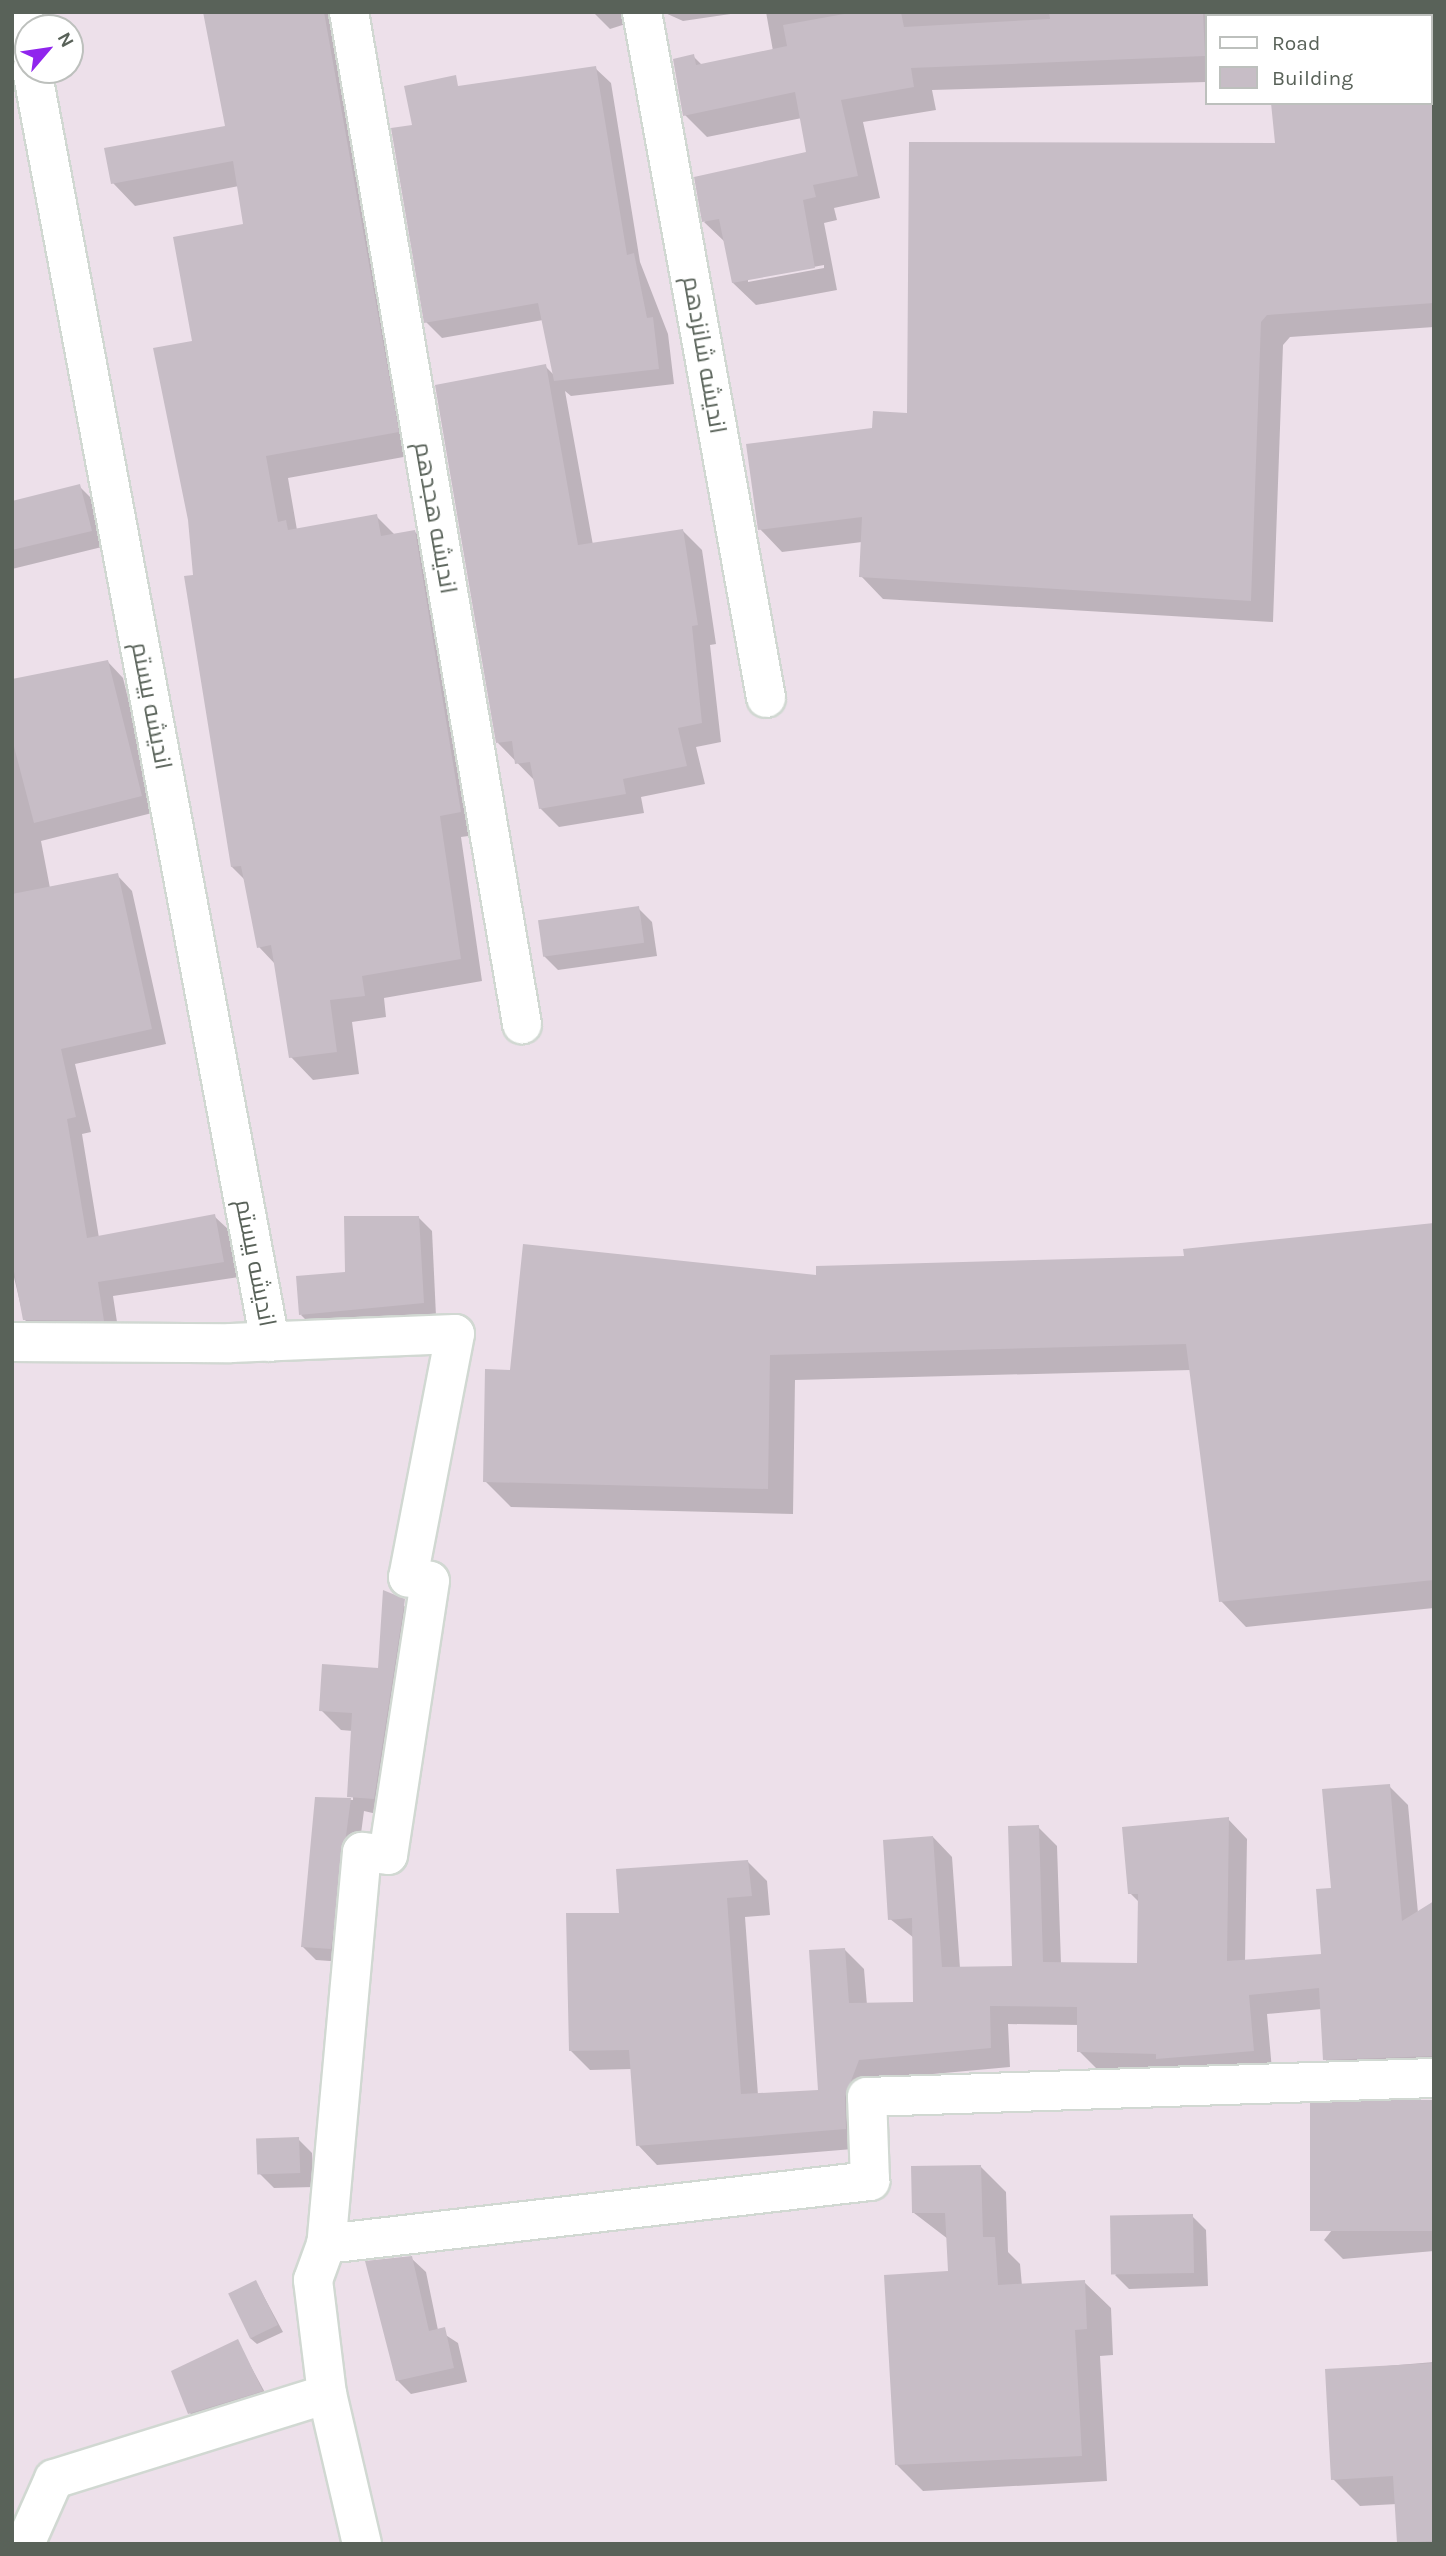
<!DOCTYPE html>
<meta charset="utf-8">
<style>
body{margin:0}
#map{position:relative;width:1446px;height:2556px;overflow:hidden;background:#ede0ea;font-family:Karla,Cairo,sans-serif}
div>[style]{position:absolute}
.shadow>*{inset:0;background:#0003}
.building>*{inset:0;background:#c7bdc6;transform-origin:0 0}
.roads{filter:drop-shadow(2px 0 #d1d8d2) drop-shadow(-2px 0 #d1d8d2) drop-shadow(0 2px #d1d8d2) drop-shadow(0 -2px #d1d8d2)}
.minor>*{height:38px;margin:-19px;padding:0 19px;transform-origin:19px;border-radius:19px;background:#fff}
span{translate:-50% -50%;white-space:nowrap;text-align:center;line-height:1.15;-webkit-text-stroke:5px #fff;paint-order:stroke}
.street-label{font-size:24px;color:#596259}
.frame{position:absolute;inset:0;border:14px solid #596259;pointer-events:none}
.legend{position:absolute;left:1205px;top:14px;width:228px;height:91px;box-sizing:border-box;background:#fff;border:2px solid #bdc0bd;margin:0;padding:9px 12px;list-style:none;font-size:21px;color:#596259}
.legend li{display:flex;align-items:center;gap:14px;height:35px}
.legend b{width:35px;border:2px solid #bdc0bd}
.north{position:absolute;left:14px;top:14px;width:70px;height:70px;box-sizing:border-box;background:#fff;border:2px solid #bdc0bd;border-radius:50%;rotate:61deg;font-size:19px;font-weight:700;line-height:28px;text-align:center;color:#596259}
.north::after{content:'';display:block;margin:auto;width:24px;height:32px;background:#9025ed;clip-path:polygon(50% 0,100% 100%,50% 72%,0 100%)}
</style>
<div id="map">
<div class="shadow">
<div style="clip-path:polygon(204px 12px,341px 12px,420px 454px,288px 478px,297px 530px,376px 516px,395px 535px,415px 532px,437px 554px,483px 834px,461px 837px,482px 981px,384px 998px,386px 1017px,352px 1022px,359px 1074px,313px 1080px,291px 1057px,276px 965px,259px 947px,245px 880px,232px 867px,195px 576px,194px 342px,245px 226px,239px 186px,135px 206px,113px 183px,227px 127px)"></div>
<div style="clip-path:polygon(593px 12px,744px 12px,683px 21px,663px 12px,610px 29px)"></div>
<div style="clip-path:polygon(evenodd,766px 12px,1434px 12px,1434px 327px,1290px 337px,1283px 345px,1273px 622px,883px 599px,861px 576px,862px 542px,782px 552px,760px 529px,874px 429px,908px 415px,1276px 145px,1430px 103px,1430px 16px,1206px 16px,1206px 82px,932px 90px,936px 110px,863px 122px,880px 198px,834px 208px,837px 220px,824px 223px,837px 290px,756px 305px,733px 283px,726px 243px,704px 222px,808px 153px,802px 118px,707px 137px,685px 115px,693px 56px,703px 66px,773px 51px,766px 12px,824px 265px,824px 268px,748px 282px,748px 279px,824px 265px)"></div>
<div style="clip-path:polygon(595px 68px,611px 83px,640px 262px,668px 334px,674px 384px,571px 396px,565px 391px,593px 545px,683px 531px,702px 550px,716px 644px,710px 645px,721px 742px,696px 747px,705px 784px,641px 797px,644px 813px,559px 827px,540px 808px,536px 782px,498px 743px,545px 366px,554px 375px,543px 320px,442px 338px,426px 322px,414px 126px)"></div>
<div style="clip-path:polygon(79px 486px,95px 502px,106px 546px,12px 569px,12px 503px)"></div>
<div style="clip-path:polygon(108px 662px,123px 678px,156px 812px,41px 841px,50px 888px,117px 875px,132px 891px,166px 1044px,75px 1064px,91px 1132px,82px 1134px,99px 1238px,214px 1216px,230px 1231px,239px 1277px,113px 1296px,119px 1335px,40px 1335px,24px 1319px,12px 1269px,12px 681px)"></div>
<div style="clip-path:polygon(638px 908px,652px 922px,657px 956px,558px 970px,544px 956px)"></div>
<div style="clip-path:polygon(418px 1217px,432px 1231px,436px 1316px,314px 1328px,301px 1315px)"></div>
<div style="clip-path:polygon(1434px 1225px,1434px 1608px,1246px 1627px,1221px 1601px,1191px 1370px,795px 1380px,793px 1514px,511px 1507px,485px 1481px,512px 1372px,818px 1277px,1186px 1258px)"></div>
<div style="clip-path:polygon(384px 1592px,424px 1620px,394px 1818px,364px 1811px,344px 1962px,316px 1960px,303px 1947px,317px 1798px,353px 1800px,353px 1731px,341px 1730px,321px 1710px,379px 1669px)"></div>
<div style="clip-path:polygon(1389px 1786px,1408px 1805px,1418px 1913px,1434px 1903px,1434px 2075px,1344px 2078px,1325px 2059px,1322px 2009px,1267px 2014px,1272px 2070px,1099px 2071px,1079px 2051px,1079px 2025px,1008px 2024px,1010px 2067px,878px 2079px,865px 2148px,657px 2165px,638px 2145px,632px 2069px,590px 2070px,571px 2051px,621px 1915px,748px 1862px,767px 1881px,770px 1915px,745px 1917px,758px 2095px,820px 2091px,845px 1950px,864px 1969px,867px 2005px,915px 2004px,914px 1938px,890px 1919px,933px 1837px,952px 1857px,960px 1968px,1014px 1968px,1038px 1827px,1057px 1846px,1061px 1964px,1139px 1965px,1140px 1903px,1130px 1893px,1228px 1819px,1247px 1839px,1245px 1962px,1323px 1956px,1333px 1889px)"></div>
<div style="clip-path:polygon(1434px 2102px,1434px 2251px,1343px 2259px,1324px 2240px)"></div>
<div style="clip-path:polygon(298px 2139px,312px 2153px,314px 2187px,274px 2188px,260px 2174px)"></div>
<div style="clip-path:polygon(980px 2166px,1006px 2192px,1008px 2252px,1020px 2264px,1022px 2286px,1084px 2282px,1111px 2308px,1113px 2355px,1100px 2356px,1107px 2481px,923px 2491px,897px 2465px,949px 2273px,948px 2239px,914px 2213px)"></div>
<div style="clip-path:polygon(1192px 2216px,1206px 2230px,1208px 2286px,1129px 2289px,1115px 2275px)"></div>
<div style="clip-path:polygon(411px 2258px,426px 2272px,438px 2330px,458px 2343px,467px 2382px,411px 2394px,397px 2380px)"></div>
<div style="clip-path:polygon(256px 2282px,283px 2332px,257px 2344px,250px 2338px)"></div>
<div style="clip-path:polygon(237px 2341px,268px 2398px,196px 2420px,190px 2413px)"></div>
<div style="clip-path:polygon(1434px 2362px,1434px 2544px,1401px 2544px,1397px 2504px,1360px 2506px,1333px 2479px,1327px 2371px)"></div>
</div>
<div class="building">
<div style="clip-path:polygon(203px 12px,324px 12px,399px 432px,266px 456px,278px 522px,286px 520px,288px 530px,377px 514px,381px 536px,415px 530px,461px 812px,440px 816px,461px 959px,362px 976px,365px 996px,330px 1000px,337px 1052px,289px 1058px,271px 945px,257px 948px,241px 866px,231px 867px,184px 576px,193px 575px,188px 520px,153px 348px,192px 341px,173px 237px,243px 224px,233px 161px,111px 184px,104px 148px,225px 126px)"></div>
<div style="clip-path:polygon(855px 12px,901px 12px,904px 27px,1050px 19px,1049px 12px,1203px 12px,1205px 56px,911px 68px,914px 87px,841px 100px,858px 176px,813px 185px,816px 197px,803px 200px,815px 268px,732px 283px,719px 219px,702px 222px,694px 177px,806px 152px,795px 92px,683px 116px,673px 59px,694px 54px,696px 65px,787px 46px,783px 25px)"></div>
<div style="clip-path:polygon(596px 66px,627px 255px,634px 253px,647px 318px,653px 317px,659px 369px,554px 381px,538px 303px,424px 323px,391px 128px,412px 125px,404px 86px,456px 75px,458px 86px)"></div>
<div style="clip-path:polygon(1271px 103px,1434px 103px,1434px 303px,1267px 315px,1261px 322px,1251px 601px,859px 577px,862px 517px,758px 530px,746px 444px,872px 428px,873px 411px,907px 413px,909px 142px,1275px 143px)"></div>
<div style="clip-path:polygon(546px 364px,578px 545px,683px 529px,698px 625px,692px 626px,702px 723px,678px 728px,687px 766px,623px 779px,626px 794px,539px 809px,530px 762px,515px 764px,512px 741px,496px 743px,435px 385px)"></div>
<div style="clip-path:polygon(80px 484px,92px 531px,12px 550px,12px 501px)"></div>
<div style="clip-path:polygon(108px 660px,142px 796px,34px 823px,12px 739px,12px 679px)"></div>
<div style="clip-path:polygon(118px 873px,152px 1029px,61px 1049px,76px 1117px,67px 1119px,87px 1238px,215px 1214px,224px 1262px,98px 1282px,104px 1321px,23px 1320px,12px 1261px,12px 894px)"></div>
<div style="left:639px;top:906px;width:37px;height:102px;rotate:82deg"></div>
<div style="clip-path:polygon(344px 1216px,419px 1216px,424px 1303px,299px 1315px,296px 1276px,345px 1272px)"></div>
<div style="clip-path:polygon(1434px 1223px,1434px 1580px,1219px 1602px,1186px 1344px,770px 1355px,768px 1489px,483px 1482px,485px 1369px,510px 1370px,523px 1244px,816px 1275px,816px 1266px,1184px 1256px,1183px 1249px)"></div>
<div style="clip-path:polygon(383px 1590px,405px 1599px,374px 1799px,347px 1797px,352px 1713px,319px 1711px,322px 1664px,378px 1668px)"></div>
<div style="clip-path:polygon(1390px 1784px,1402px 1921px,1434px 1901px,1434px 2056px,1323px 2060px,1319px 1988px,1249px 1995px,1254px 2051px,1156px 2059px,1156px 2054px,1077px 2052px,1077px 2007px,990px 2006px,991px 2048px,859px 2060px,845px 2097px,846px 2129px,636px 2146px,629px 2050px,569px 2051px,566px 1913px,619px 1913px,616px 1869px,748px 1860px,752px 1896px,727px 1898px,741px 2094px,818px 2090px,809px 1950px,845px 1948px,849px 2003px,913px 2002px,912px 1918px,888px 1920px,883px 1840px,933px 1836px,942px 1967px,1012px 1966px,1008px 1826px,1039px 1825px,1043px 1962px,1137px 1963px,1138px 1894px,1128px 1894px,1122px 1827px,1229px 1817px,1227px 1961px,1321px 1954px,1316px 1889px,1331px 1888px,1322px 1789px)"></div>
<div style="clip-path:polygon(315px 1797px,351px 1798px,331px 1949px,301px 1947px)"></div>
<div style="left:1434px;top:2100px;width:131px;height:124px;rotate:90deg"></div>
<div style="left:299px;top:2137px;width:36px;height:43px;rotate:88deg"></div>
<div style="clip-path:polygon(981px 2165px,983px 2237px,995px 2237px,998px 2285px,1085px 2280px,1087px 2329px,1075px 2330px,1082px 2456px,895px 2465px,884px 2275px,948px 2271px,945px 2213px,912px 2213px,911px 2166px)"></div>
<div style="left:1193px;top:2214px;width:59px;height:83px;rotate:89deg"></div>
<div style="clip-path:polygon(412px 2256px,429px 2331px,445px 2327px,454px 2368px,396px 2381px,365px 2261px)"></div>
<div style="left:256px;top:2280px;width:50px;height:31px;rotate:64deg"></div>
<div style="clip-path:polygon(238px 2339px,263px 2391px,188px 2414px,171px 2371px)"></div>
<div style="clip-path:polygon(1434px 2363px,1434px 2541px,1397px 2543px,1393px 2476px,1331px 2480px,1325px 2369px)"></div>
</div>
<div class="roads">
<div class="minor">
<div style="left:22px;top:12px;width:36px;rotate:80deg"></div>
<div style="left:349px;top:12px;width:1027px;rotate:80.3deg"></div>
<div style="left:642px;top:12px;width:697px;rotate:79.75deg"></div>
<div style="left:32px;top:70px;width:1294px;rotate:79.4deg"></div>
<div style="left:12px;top:1342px;width:219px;rotate:0.3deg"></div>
<div style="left:231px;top:1343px;width:224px;rotate:-2.3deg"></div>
<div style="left:455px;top:1334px;width:248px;rotate:100.9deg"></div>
<div style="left:408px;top:1577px;width:22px;rotate:10deg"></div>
<div style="left:430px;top:1581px;width:277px;rotate:98.7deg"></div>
<div style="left:388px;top:1855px;width:26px;rotate:-173deg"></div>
<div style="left:362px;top:1852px;width:394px;rotate:95.2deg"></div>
<div style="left:25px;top:2544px;width:71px;rotate:-66deg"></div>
<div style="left:54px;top:2479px;width:286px;rotate:-17.3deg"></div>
<div style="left:362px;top:2544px;width:154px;rotate:-103.1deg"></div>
<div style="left:327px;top:2394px;width:115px;rotate:-97deg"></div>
<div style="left:313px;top:2280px;width:38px;rotate:-70deg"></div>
<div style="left:326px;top:2244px;width:548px;rotate:-6.61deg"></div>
<div style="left:870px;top:2181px;width:84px;rotate:-92deg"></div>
<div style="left:867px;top:2097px;width:567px;rotate:-1.92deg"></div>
</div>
</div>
<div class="street-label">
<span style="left:704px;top:355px;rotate:80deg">اندیشه شانزدهم</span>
<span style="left:435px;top:518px;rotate:80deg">اندیشه هجدهم</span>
<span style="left:151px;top:706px;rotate:79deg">اندیشه بیستم</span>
<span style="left:255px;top:1263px;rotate:79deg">اندیشه بیستم</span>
</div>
<div class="frame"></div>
<ul class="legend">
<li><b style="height:9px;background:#fff"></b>Road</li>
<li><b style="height:19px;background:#c7bdc6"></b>Building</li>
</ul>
<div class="north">N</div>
</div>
